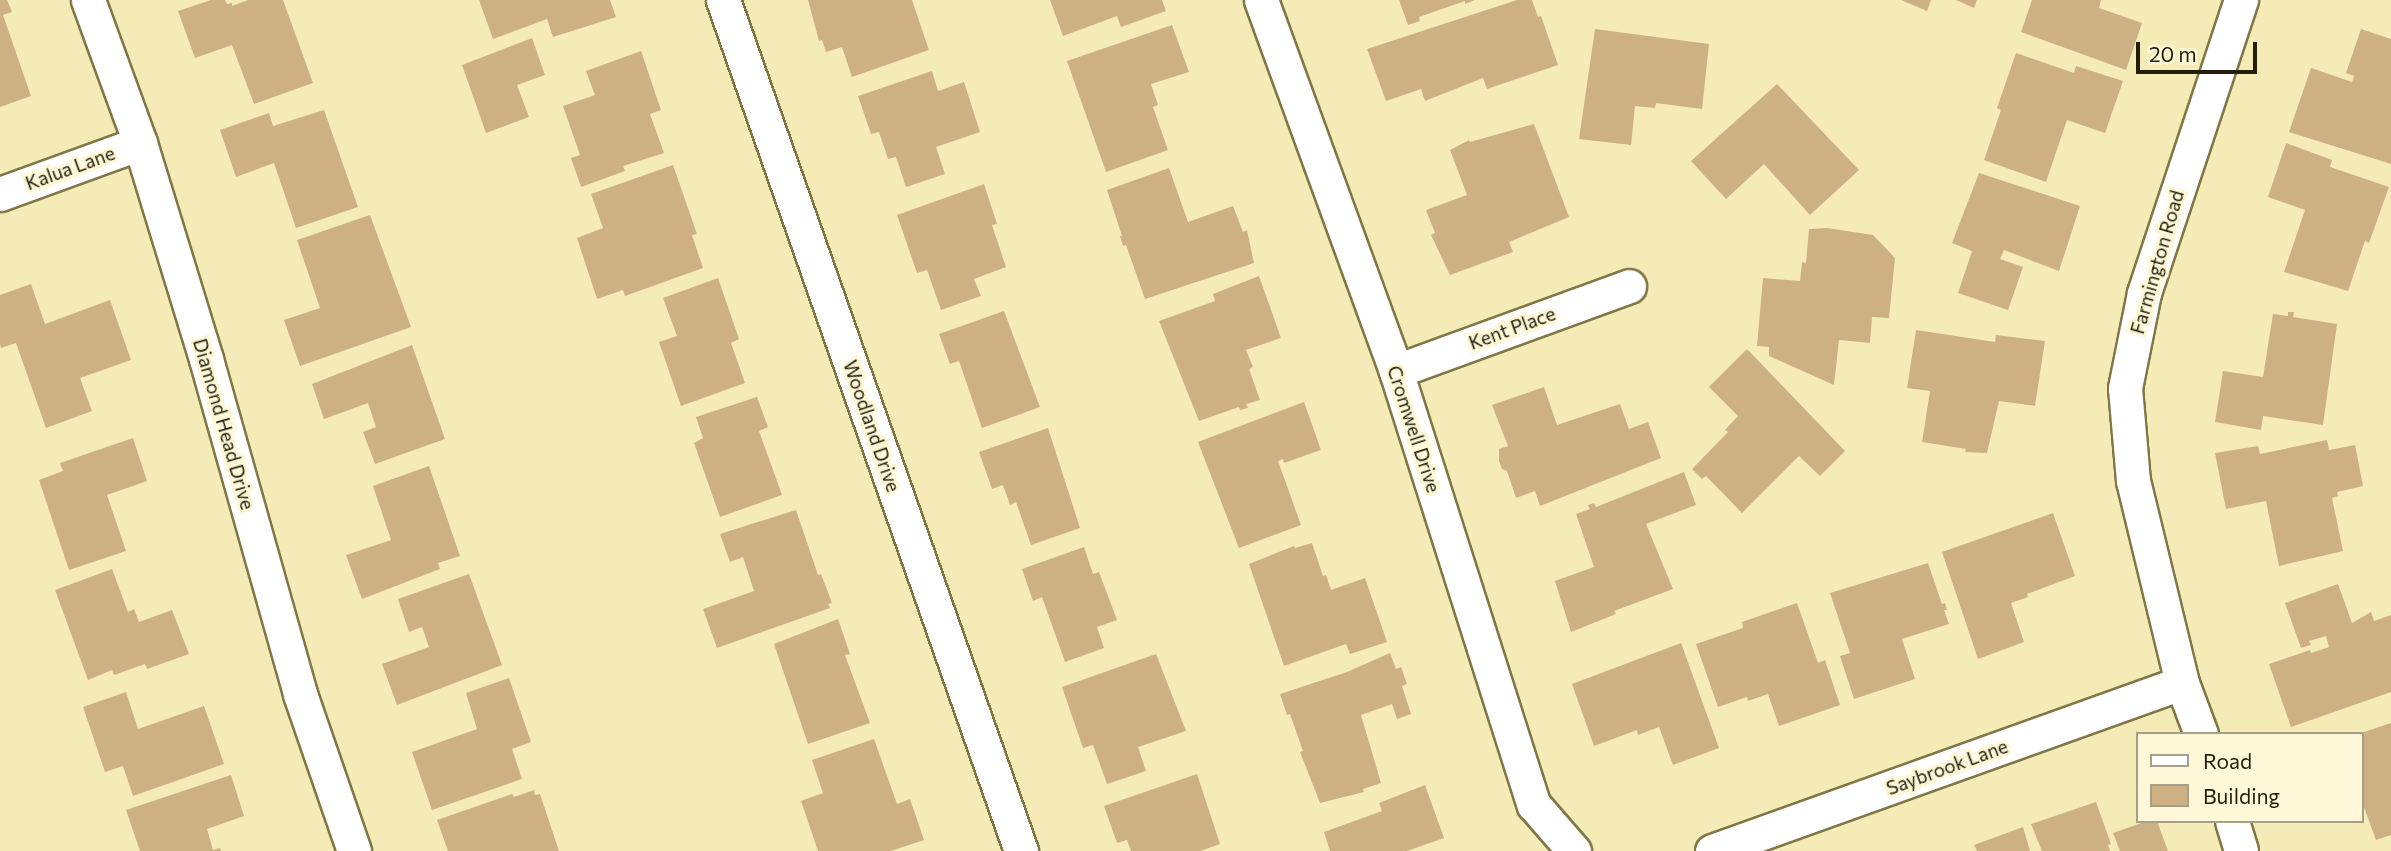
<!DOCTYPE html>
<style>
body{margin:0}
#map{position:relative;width:2391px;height:851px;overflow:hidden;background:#f5ebb7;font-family:Commissioner,sans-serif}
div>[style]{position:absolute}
.building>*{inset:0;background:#cdb184}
.roads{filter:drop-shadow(2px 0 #807646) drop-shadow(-2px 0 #807646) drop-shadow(0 2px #807646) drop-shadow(0 -2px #807646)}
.minor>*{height:33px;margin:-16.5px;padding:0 16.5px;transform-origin:16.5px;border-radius:16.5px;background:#fff}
span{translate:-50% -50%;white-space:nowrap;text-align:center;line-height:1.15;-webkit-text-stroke:7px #fef8d9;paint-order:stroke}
.street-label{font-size:19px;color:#221e0a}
.legend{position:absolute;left:2136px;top:732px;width:228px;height:91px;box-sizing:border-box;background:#fef8d9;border:2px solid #a6a186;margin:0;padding:9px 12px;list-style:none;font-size:21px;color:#221e0a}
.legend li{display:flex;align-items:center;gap:14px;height:35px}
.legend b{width:35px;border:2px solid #a6a186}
.scale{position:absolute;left:2136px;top:42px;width:121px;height:32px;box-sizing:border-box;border:4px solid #221e0a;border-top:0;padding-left:9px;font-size:21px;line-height:24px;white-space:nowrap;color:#221e0a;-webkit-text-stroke:5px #fef8d9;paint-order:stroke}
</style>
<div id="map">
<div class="building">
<div style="clip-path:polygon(0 0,7px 0,12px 12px,3px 15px,31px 96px,0 107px)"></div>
<div style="clip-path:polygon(211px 0,225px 0,227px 4px,232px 3px,232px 6px,248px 0,283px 0,313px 83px,254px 104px,232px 45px,195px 58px,178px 11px)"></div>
<div style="clip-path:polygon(479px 0,610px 0,616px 17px,553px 37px,547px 19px,493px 39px)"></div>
<div style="clip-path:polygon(808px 0,912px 0,929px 50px,852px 77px,842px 47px,826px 52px,822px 40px,819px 41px)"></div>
<div style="clip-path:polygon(1050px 0,1162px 0,1166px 11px,1121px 27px,1117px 16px,1063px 36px)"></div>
<div style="clip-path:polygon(1399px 0,1475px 0,1465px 4px,1465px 1px,1419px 17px,1420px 21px,1408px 25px)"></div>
<div style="clip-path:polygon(1517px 0,1532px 0,1538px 17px,1541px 16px,1558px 65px,1487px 89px,1483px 78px,1425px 101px,1421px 89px,1386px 101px,1367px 49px)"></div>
<div style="clip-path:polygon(1901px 0,1931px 0,1927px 11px)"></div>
<div style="clip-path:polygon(1956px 0,1977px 0,1974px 8px)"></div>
<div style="clip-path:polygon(2032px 0,2101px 0,2099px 8px,2142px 23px,2126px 70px,2021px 32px)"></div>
<div style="clip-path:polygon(1172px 25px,1189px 72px,1151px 84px,1158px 105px,1153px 107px,1168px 150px,1106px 172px,1067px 61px)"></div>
<div style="clip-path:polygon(1595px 29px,1709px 44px,1702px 109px,1656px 103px,1655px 108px,1635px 106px,1631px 145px,1579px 139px)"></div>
<div style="clip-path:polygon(2361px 29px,2391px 39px,2391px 164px,2289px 132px,2311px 68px,2352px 82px,2354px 76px,2346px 73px)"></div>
<div style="clip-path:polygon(532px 38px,545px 75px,517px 85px,529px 117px,486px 133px,462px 65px)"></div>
<div style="clip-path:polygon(641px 51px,661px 110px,650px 114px,664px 153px,623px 166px,625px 171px,581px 187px,571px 158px,580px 155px,563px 106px,595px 95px,586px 71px)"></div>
<div style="clip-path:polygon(2016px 53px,2074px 73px,2076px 66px,2123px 81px,2105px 133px,2067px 120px,2046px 182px,1984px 160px,2001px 110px,1997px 108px)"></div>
<div style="clip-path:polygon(932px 71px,938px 91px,964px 82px,980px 132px,936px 147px,945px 174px,906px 187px,896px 157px,888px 159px,879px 132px,871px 134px,858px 96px)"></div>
<div style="clip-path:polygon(1777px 84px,1859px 170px,1810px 215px,1764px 164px,1726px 199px,1691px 161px)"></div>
<div style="clip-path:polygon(324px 110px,358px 207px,296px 228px,274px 163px,236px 177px,220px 130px,269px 113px,273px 126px)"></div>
<div style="clip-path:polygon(1534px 124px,1569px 217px,1509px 242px,1513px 252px,1450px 275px,1431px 235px,1435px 233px,1426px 210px,1467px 195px,1450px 150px,1469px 140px,1470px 142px)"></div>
<div style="clip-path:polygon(2286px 143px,2332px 160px,2330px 167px,2389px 187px,2369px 243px,2365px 241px,2348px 291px,2284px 272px,2305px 210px,2268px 197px)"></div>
<div style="clip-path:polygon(673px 165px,697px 234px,692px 235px,703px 268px,625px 296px,623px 290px,597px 299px,577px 238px,603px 228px,591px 194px)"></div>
<div style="clip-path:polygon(1169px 168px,1188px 222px,1233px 206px,1243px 232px,1247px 230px,1254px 263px,1145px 299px,1126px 245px,1123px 246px,1120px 236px,1122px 236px,1107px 190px)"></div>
<div style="clip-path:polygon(1979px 173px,2080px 206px,2059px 271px,2004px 250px,2000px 259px,2023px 267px,2008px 310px,1958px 293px,1972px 251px,1952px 243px)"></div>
<div style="clip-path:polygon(984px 184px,997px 224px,992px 225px,1006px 267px,974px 279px,981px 296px,941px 310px,927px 270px,917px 273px,897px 215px)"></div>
<div style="clip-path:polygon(370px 215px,411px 327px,300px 366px,284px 320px,320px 308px,297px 240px)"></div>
<div style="clip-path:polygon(1827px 228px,1873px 235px,1895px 258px,1889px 318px,1872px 317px,1870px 343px,1839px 340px,1834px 385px,1769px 356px,1769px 347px,1757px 346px,1763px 278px,1800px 281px,1802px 262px,1806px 263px,1809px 229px)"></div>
<div style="clip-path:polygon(1259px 276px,1281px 338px,1246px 350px,1253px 367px,1249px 369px,1260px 400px,1246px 404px,1248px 408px,1240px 410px,1239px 407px,1199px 421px,1159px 321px,1215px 301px,1213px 294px)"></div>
<div style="clip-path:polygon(718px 278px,739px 339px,731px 343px,745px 383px,681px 406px,659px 342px,677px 336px,663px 298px)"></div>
<div style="clip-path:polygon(31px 284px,45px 324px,110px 300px,131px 360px,80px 378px,92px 411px,46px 428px,16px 343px,1px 348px,0 344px,0 295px)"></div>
<div style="clip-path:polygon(1004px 311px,1040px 407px,982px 428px,959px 361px,950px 364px,939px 334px)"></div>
<div style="clip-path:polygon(2288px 312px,2294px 312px,2293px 317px,2337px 324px,2323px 425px,2263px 416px,2261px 430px,2215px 422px,2223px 371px,2263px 377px,2273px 314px,2288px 316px)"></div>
<div style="clip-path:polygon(1916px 330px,1995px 342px,1996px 335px,2045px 341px,2035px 406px,1999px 401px,1987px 453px,1965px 452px,1966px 449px,1922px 442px,1930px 391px,1907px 388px)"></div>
<div style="clip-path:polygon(412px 345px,445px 439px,375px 464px,363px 432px,376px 427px,368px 403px,324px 419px,312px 384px)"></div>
<div style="clip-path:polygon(1747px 349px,1845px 451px,1820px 476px,1799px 456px,1742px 513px,1706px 476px,1702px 479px,1692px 469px,1728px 432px,1725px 430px,1738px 416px,1709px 387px)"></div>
<div style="clip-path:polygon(1544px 387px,1557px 425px,1620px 404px,1629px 429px,1648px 422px,1661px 458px,1540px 506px,1535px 491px,1516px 498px,1507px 471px,1502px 469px,1499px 461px,1499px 449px,1508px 446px,1492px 405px)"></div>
<div style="clip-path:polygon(757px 397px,768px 427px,759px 431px,782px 495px,720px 517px,694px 443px,703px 438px,696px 417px)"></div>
<div style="clip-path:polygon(1304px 402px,1321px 450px,1284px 463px,1283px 459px,1278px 461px,1301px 525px,1239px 548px,1198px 442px)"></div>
<div style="clip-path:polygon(1048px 428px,1080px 528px,1031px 545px,1016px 502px,1010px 505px,1003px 485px,992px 489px,979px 452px)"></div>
<div style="clip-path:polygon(133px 438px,147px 481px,107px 495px,126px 551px,69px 570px,39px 480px,63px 471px,60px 463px)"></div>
<div style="clip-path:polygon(2327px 440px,2329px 450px,2355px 445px,2363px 486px,2337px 492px,2338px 496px,2332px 498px,2343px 551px,2279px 566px,2266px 501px,2226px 509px,2215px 453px,2258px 446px,2260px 454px)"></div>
<div style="clip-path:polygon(429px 466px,460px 556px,438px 563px,440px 569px,362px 599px,346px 555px,391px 540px,373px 486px)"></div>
<div style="clip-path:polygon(1684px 472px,1696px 505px,1646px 524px,1673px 589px,1614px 611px,1616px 614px,1571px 632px,1555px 581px,1594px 567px,1576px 514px,1590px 509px,1588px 505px,1594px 503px,1596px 507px)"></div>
<div style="clip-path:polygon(796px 510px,818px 575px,821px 574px,832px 603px,828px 604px,830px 608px,717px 648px,703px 609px,754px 591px,743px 557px,730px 562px,720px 534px)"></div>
<div style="clip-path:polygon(2053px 513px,2075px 576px,2027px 594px,2028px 597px,2011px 603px,2024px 642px,1978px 659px,1942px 552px)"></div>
<div style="clip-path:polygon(1312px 543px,1323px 576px,1326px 575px,1331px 590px,1365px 578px,1387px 642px,1350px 654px,1346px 644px,1284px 666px,1249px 564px,1294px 546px,1295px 548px)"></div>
<div style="clip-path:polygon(1084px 547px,1093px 574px,1099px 572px,1117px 620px,1097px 627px,1104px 648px,1065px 662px,1042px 597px,1033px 601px,1022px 569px)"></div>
<div style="clip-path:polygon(1928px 563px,1942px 604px,1945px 603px,1947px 610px,1944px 610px,1949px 624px,1902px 639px,1915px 679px,1854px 699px,1840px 656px,1850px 653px,1830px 593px)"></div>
<div style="clip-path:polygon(112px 569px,128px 612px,134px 609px,139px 622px,172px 610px,189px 654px,147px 669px,145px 664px,114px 675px,112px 670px,88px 680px,55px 590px)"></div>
<div style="clip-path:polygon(469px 574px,502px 665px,397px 705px,382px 664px,429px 647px,422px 627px,409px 632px,398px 599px)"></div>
<div style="clip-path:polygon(2338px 584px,2352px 623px,2371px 612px,2374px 621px,2391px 615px,2391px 692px,2291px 727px,2269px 664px,2310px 650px,2311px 653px,2329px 647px,2326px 636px,2309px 641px,2311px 645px,2301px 648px,2285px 603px)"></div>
<div style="clip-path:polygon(1797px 603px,1818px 663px,1825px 660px,1840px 705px,1779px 726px,1768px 694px,1748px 701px,1747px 697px,1718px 707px,1696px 644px,1743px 628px,1742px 622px)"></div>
<div style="clip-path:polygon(838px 619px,850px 654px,845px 655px,870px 723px,808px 744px,774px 644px)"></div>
<div style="clip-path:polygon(1681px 643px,1719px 748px,1673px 765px,1659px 727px,1638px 735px,1637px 730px,1594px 746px,1572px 684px)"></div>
<div style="clip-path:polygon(1390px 653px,1396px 669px,1401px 667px,1407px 684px,1402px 686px,1411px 714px,1397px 719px,1392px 704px,1361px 715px,1381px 783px,1363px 789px,1364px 792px,1320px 803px,1300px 752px,1303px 751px,1290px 714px,1287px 715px,1280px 694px,1347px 672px)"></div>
<div style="clip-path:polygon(1156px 654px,1186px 731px,1138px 747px,1146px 771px,1107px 784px,1093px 745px,1083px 748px,1062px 687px)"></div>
<div style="clip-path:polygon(509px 678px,531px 742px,512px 749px,522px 779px,432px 810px,412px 752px,477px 729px,466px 693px)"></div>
<div style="clip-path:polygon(126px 692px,138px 729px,204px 706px,224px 764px,133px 796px,123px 766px,105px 772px,83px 707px)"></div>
<div style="clip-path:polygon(2391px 723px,2391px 835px,2376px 840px,2361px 799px,2361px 733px)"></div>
<div style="clip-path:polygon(874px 739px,897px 804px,910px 799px,924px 840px,891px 851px,818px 851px,801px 801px,823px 793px,812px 760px)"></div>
<div style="clip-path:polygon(1197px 774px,1220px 844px,1200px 851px,1131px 851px,1127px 840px,1117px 843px,1104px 806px)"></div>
<div style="clip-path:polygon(231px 775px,244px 816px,207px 829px,213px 850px,220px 848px,221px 851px,140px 851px,126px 810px)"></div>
<div style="clip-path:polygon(1425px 785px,1444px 838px,1407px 851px,1330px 851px,1324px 832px,1382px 811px,1379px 803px)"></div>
<div style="clip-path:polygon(534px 790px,535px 795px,540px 794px,559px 851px,448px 851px,437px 820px,512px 794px,514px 797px)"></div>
<div style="clip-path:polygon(2096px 802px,2111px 844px,2108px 845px,2110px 851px,2042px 851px,2031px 824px)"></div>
<div style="clip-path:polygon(2147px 821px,2157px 821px,2168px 851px,2120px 851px,2113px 833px)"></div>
<div style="clip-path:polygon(2023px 827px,2030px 851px,1977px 851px,1974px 845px)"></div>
</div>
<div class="roads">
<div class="minor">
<div style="left:88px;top:0;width:152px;rotate:70deg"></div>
<div style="left:140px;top:143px;width:226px;rotate:73deg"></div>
<div style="left:206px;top:359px;width:348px;rotate:74.3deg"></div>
<div style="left:300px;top:694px;width:166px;rotate:71deg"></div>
<div style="left:723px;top:0;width:902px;rotate:70.7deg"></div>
<div style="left:1261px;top:0;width:395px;rotate:70deg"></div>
<div style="left:1396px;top:371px;width:455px;rotate:72.4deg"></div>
<div style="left:1534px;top:805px;width:61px;rotate:49deg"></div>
<div style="left:0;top:194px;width:149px;rotate:-20deg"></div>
<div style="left:1396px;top:371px;width:248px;rotate:-20deg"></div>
<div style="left:2201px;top:734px;width:54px;rotate:-110.4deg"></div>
<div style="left:2182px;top:683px;width:208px;rotate:-103.6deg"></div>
<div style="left:2133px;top:481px;width:93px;rotate:-94.9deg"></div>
<div style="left:2125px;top:388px;width:97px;rotate:-78.7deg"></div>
<div style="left:2144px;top:293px;width:309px;rotate:-71.7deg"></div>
<div style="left:2232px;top:821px;width:31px;rotate:73deg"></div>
<div style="left:1712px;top:851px;width:499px;rotate:-19.7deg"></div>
</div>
</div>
<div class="street-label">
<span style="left:70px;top:168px;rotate:-20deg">Kalua Lane</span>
<span style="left:2157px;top:262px;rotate:-74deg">Farmington Road</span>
<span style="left:1512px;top:328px;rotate:-20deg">Kent Place</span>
<span style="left:224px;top:424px;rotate:74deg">Diamond Head Drive</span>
<span style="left:872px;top:426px;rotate:71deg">Woodland Drive</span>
<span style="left:1414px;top:429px;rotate:72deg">Cromwell Drive</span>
<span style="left:1947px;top:767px;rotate:-20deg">Saybrook Lane</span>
</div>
<ul class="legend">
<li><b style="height:9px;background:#fff"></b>Road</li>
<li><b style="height:19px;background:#cdb184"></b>Building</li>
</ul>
<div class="scale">20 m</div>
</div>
